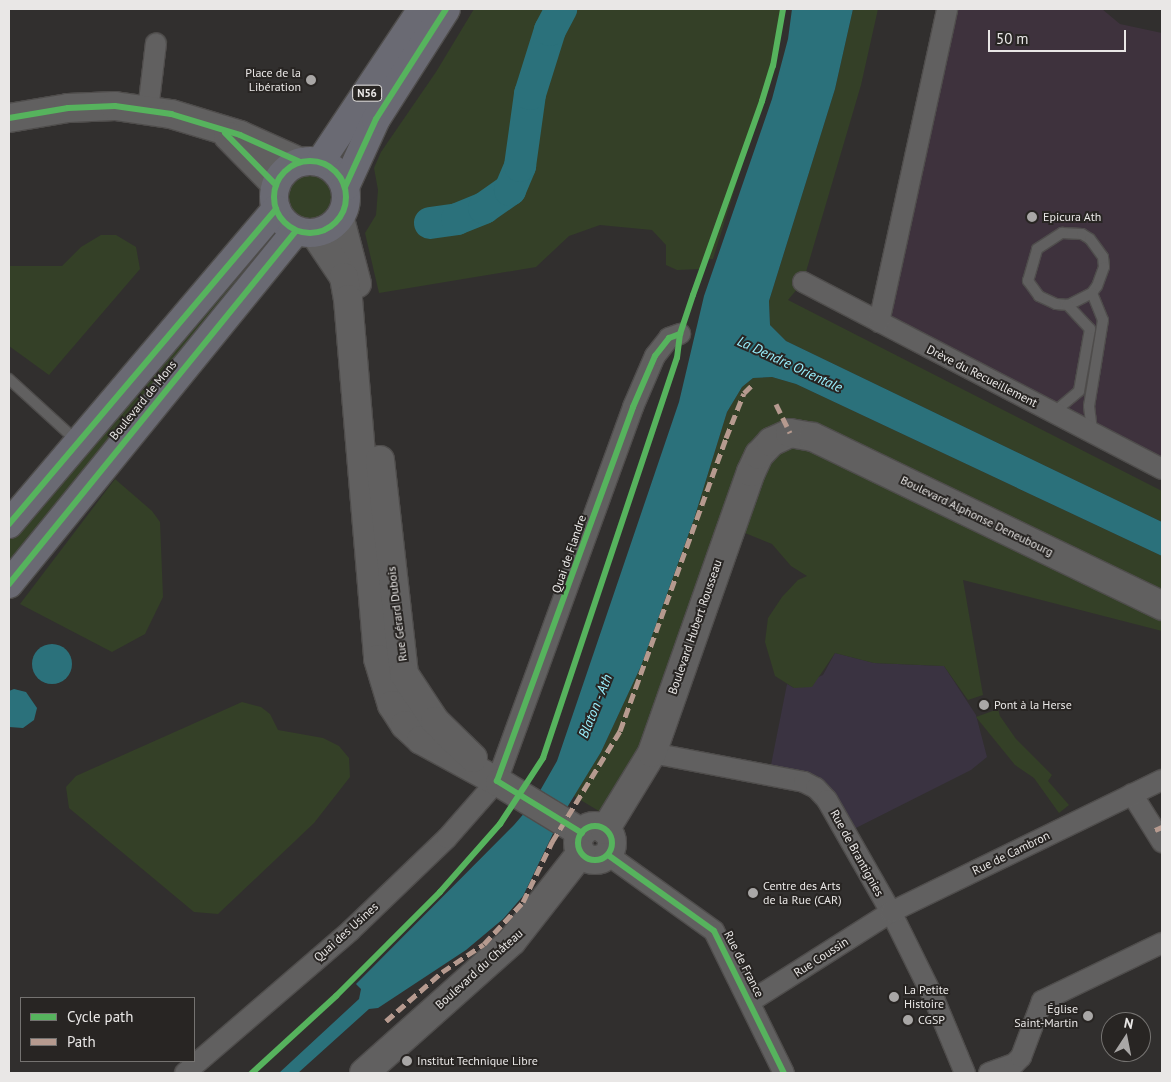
<!DOCTYPE html>
<meta charset="utf-8">
<style>
body{margin:0}
#map{position:relative;width:1171px;height:1082px;overflow:hidden;background:#312f2e;font-family:"PT Sans",sans-serif}
div>[style]{position:absolute}
.commercial>*{inset:0;background:#3a3341}
.medical>*{inset:0;background:#3e323d}
.green>*{inset:0;background:#344027}
.round{border-radius:50%}
.water>*{inset:0;background:#2b717b}
.river>*{height:32px;margin:-16px;padding:0 16px;transform-origin:16px;border-radius:16px;background:#2b717b}
.roads{filter:drop-shadow(1px 0 #4f4d4c) drop-shadow(-1px 0 #4f4d4c) drop-shadow(0 1px #4f4d4c) drop-shadow(0 -1px #4f4d4c)}
.lane>*{height:10px;margin:-5px;padding:0 5px;transform-origin:5px;border-radius:5px;background:#616060}
.street>*{height:20px;margin:-10px;padding:0 10px;transform-origin:10px;border-radius:10px;background:#616060}
.secondary>*{height:28px;margin:-14px;padding:0 14px;transform-origin:14px;border-radius:14px;background:#616060}
.secondary>.ring{margin:-14px;padding:0;box-sizing:content-box;background:none;border:28px solid #616060;border-radius:50%}
.primary>*{height:28px;margin:-14px;padding:0 14px;transform-origin:14px;border-radius:14px;background:#6a6a73}
.primary>.ring{margin:-14px;padding:0;box-sizing:content-box;background:none;border:28px solid #6a6a73;border-radius:50%}
.quiet>*{height:5px;margin-top:-2.5px;transform-origin:0;background:repeating-linear-gradient(90deg,#b69a8f 0 10px,transparent 0 15px)}
.cycleway>*{height:6px;margin:-3px;padding:0 3px;transform-origin:3px;border-radius:3px;background:#56b35d}
.cycleway>.ring{margin:-3px;padding:0;box-sizing:content-box;background:none;border:6px solid #56b35d;border-radius:50%}
.dots>*{width:14px;height:14px;translate:-50% -50%;box-sizing:border-box;border:2px solid #282523;border-radius:50%}
span{translate:-50% -50%;white-space:nowrap;text-align:center;line-height:1.15;-webkit-text-stroke:4px #282523;paint-order:stroke}
.shield-label span{padding:1px 4px;background:#282523;border:1px solid;border-radius:4px;-webkit-text-stroke-width:0}
.shield-label{font-size:11px;color:#e9e7e6;font-weight:700}
.poi-label{font-size:12px;color:#e9e7e6}
.right{translate:-100% -50%;text-align:right}
.left{translate:0 -50%;text-align:left}
.street-label{font-size:12px;color:#e9e7e6}
.water-label{font-size:14px;color:#9af0fe;font-style:italic}
.frame{position:absolute;inset:0;border:10px solid #e9e7e6;pointer-events:none}
.legend{position:absolute;left:20px;top:997px;width:175px;height:65px;box-sizing:border-box;background:#282523;border:1px solid #757371;margin:0;padding:6px 9px;list-style:none;font-size:15px;color:#e9e7e6}
.legend li{display:flex;align-items:center;gap:10px;height:25px}
.legend b{width:25px;border:1px solid #757371}
.north{position:absolute;left:1101px;top:1012px;width:50px;height:50px;box-sizing:border-box;background:#282523;border:1px solid #757371;border-radius:50%;rotate:11deg;font-size:14px;font-weight:700;line-height:20px;text-align:center;color:#e9e7e6}
.north::after{content:'';display:block;margin:auto;width:18px;height:22px;background:#a9a7a6;clip-path:polygon(50% 0,100% 100%,50% 72%,0 100%)}
.scale{position:absolute;left:988px;top:30px;width:138px;height:22px;box-sizing:border-box;border:2px solid #e9e7e6;border-top:0;padding-left:6px;font-size:15px;line-height:18px;white-space:nowrap;color:#e9e7e6;-webkit-text-stroke:4px #282523;paint-order:stroke}
</style>
<div id="map">
<div class="commercial">
<div style="clip-path:polygon(835px 653px,874px 663px,944px 666px,976px 715px,987px 757px,971px 770px,846px 833px,827px 800px,769px 775px,787px 684px,794px 688px,823px 675px)"></div>
</div>
<div class="medical">
<div style="clip-path:polygon(947px 9px,1102px 9px,1120px 24px,1162px 33px,1162px 469px,879px 322px)"></div>
</div>
<div class="green">
<div style="clip-path:polygon(474px 9px,783px 9px,773px 66px,713px 259px,703px 259px,700px 269px,677px 270px,666px 265px,666px 245px,652px 230px,600px 225px,569px 236px,536px 267px,379px 293px,365px 233px,376px 215px,378px 190px,374px 168px,381px 152px,436px 72px)"></div>
<div style="clip-path:polygon(853px 9px,878px 9px,861px 85px,803px 282px,788px 300px,1162px 491px,1162px 522px,786px 341px,770px 325px,769px 301px,835px 89px)"></div>
<div class="round" style="left:284px;top:171px;width:52px;height:52px"></div>
<div style="clip-path:polygon(263px 233px,277px 245px,9px 574px,9px 533px)"></div>
<div style="clip-path:polygon(101px 235px,116px 235px,136px 247px,140px 269px,49px 375px,9px 346px,9px 266px,62px 266px,81px 247px)"></div>
<div style="clip-path:polygon(772px 377px,796px 384px,1162px 556px,1162px 631px,963px 580px,983px 695px,968px 700px,944px 666px,874px 663px,835px 653px,812px 687px,794px 688px,775px 676px,765px 642px,768px 618px,782px 597px,798px 580px,807px 576px,791px 566px,772px 544px,745px 533px,734px 517px,612px 819px,574px 796px,601px 752px,641px 666px,694px 519px,727px 412px,742px 387px,753px 378px)"></div>
<div style="clip-path:polygon(115px 479px,152px 511px,160px 522px,163px 597px,145px 634px,112px 652px,20px 604px)"></div>
<div style="clip-path:polygon(242px 702px,261px 707px,270px 714px,278px 730px,323px 738px,339px 746px,349px 758px,350px 777px,314px 823px,218px 914px,194px 912px,69px 808px,66px 787px,76px 776px)"></div>
<div style="clip-path:polygon(998px 709px,1000px 716px,1016px 739px,1052px 775px,1048px 781px,1069px 805px,1059px 813px,1034px 778px,1015px 765px,976px 717px)"></div>
</div>
<div class="water">
<div style="clip-path:polygon(792px 9px,853px 9px,835px 89px,769px 301px,770px 325px,786px 341px,1162px 522px,1162px 556px,796px 384px,772px 377px,753px 378px,742px 387px,727px 412px,694px 519px,641px 666px,601px 752px,560px 819px,523px 896px,503px 919px,466px 950px,378px 1008px,369px 1009px,298px 1073px,279px 1073px,359px 999px,361px 989px,356px 984px,514px 825px,533px 803px,557px 761px,679px 402px,704px 296px,772px 99px,788px 39px)"></div>
<div class="round" style="left:32px;top:644px;width:40px;height:40px"></div>
<div style="clip-path:polygon(14px 689px,26px 692px,37px 708px,34px 720px,23px 728px,9px 727px,9px 691px)"></div>
</div>
<div class="river">
<div style="left:430px;top:223px;width:27px;rotate:-8deg"></div>
<div style="left:457px;top:219px;width:29px;rotate:-22deg"></div>
<div style="left:484px;top:208px;width:32px;rotate:-35deg"></div>
<div style="left:510px;top:190px;width:26px;rotate:-67deg"></div>
<div style="left:520px;top:166px;width:73px;rotate:-82.1deg"></div>
<div style="left:530px;top:94px;width:67px;rotate:-72.6deg"></div>
<div style="left:550px;top:30px;width:24px;rotate:-62deg"></div>
</div>
<div class="roads">
<div class="lane">
<div style="left:1062px;top:233px;width:20px;rotate:3deg"></div>
<div style="left:1082px;top:234px;width:9px;rotate:32deg"></div>
<div style="left:1090px;top:239px;width:22px;rotate:54deg"></div>
<div style="left:1103px;top:257px;width:10px;rotate:84deg"></div>
<div style="left:1104px;top:267px;width:20px;rotate:110deg"></div>
<div style="left:1097px;top:286px;width:9px;rotate:126deg"></div>
<div style="left:1092px;top:293px;width:27px;rotate:153deg"></div>
<div style="left:1068px;top:305px;width:12px;rotate:-175deg"></div>
<div style="left:1056px;top:304px;width:19px;rotate:-155deg"></div>
<div style="left:1039px;top:296px;width:19px;rotate:-126deg"></div>
<div style="left:1028px;top:281px;width:33px;rotate:-74deg"></div>
<div style="left:1037px;top:249px;width:30px;rotate:-33deg"></div>
<div style="left:1092px;top:293px;width:29px;rotate:68deg"></div>
<div style="left:1103px;top:320px;width:87px;rotate:99.2deg"></div>
<div style="left:1089px;top:406px;width:26px;rotate:83deg"></div>
<div style="left:9px;top:379px;width:92px;rotate:42.4deg"></div>
<div style="left:1053px;top:413px;width:34px;rotate:-40deg"></div>
<div style="left:1079px;top:391px;width:63px;rotate:-79.9deg"></div>
<div style="left:1090px;top:329px;width:33px;rotate:-133deg"></div>
</div>
<div class="street">
<div style="left:148px;top:110px;width:67px;rotate:-83.2deg"></div>
<div style="left:803px;top:282px;width:405px;rotate:27.5deg"></div>
<div style="left:879px;top:322px;width:320px;rotate:-77.7deg"></div>
<div style="left:652px;top:753px;width:155px;rotate:10.8deg"></div>
<div style="left:804px;top:782px;width:13px;rotate:27deg"></div>
<div style="left:816px;top:788px;width:16px;rotate:47deg"></div>
<div style="left:827px;top:800px;width:129px;rotate:60.3deg"></div>
<div style="left:891px;top:912px;width:99px;rotate:63.7deg"></div>
<div style="left:935px;top:1001px;width:78px;rotate:67.4deg"></div>
<div style="left:1132px;top:794px;width:57px;rotate:58deg"></div>
<div style="left:608px;top:855px;width:130px;rotate:35.6deg"></div>
<div style="left:714px;top:931px;width:158px;rotate:63.8deg"></div>
<div style="left:751px;top:1001px;width:166px;rotate:-32.4deg"></div>
<div style="left:891px;top:912px;width:301px;rotate:-26deg"></div>
<div style="left:185px;top:1073px;width:218px;rotate:-40.7deg"></div>
<div style="left:350px;top:931px;width:134px;rotate:-43.8deg"></div>
<div style="left:447px;top:838px;width:76px;rotate:-48.7deg"></div>
<div style="left:497px;top:781px;width:398px;rotate:-70deg"></div>
<div style="left:633px;top:407px;width:56px;rotate:-66.7deg"></div>
<div style="left:655px;top:356px;width:23px;rotate:-52deg"></div>
<div style="left:669px;top:338px;width:12px;rotate:-20deg"></div>
<div style="left:989px;top:1073px;width:27px;rotate:-20deg"></div>
<div style="left:1014px;top:1064px;width:10px;rotate:-45deg"></div>
<div style="left:1021px;top:1057px;width:60px;rotate:-69.4deg"></div>
<div style="left:1042px;top:1001px;width:133px;rotate:-25.8deg"></div>
</div>
<div class="secondary">
<div style="left:9px;top:118px;width:60px;rotate:-9.6deg"></div>
<div style="left:68px;top:108px;width:47px;rotate:-2.4deg"></div>
<div style="left:115px;top:106px;width:57px;rotate:8.1deg"></div>
<div style="left:171px;top:114px;width:72px;rotate:16.9deg"></div>
<div style="left:240px;top:135px;width:66px;rotate:24.2deg"></div>
<div style="left:228px;top:136px;width:69px;rotate:45.6deg"></div>
<div style="left:340px;top:219px;width:67px;rotate:75.3deg"></div>
<div style="left:315px;top:234px;width:52px;rotate:56deg"></div>
<div style="left:344px;top:277px;width:22px;rotate:80deg"></div>
<div style="left:348px;top:299px;width:361px;rotate:85.2deg"></div>
<div style="left:378px;top:659px;width:48px;rotate:73.1deg"></div>
<div style="left:392px;top:705px;width:24px;rotate:57deg"></div>
<div style="left:405px;top:725px;width:22px;rotate:43deg"></div>
<div style="left:421px;top:740px;width:90px;rotate:28.6deg"></div>
<div style="left:500px;top:783px;width:96px;rotate:31.4deg"></div>
<div style="left:380px;top:460px;width:215px;rotate:83.6deg"></div>
<div style="left:404px;top:674px;width:56px;rotate:56.6deg"></div>
<div style="left:435px;top:721px;width:53px;rotate:44.2deg"></div>
<div class="ring" style="left:578px;top:826px;width:6px;height:6px"></div>
<div style="left:605px;top:830px;width:90px;rotate:-58.6deg"></div>
<div style="left:652px;top:753px;width:298px;rotate:-70.6deg"></div>
<div style="left:751px;top:472px;width:19px;rotate:-65deg"></div>
<div style="left:759px;top:455px;width:18px;rotate:-47deg"></div>
<div style="left:771px;top:442px;width:21px;rotate:-25deg"></div>
<div style="left:790px;top:433px;width:23px;rotate:10deg"></div>
<div style="left:813px;top:437px;width:388px;rotate:25.8deg"></div>
<div style="left:364px;top:1073px;width:198px;rotate:-41.7deg"></div>
<div style="left:512px;top:941px;width:112px;rotate:-51.9deg"></div>
</div>
<div class="primary">
<div class="ring" style="left:274px;top:161px;width:44px;height:44px"></div>
<div style="left:320px;top:162px;width:184px;rotate:-56.3deg"></div>
<div style="left:345px;top:187px;width:75px;rotate:-65.5deg"></div>
<div style="left:376px;top:119px;width:130px;rotate:-57.5deg"></div>
<div style="left:9px;top:524px;width:413px;rotate:-49.7deg"></div>
<div style="left:9px;top:584px;width:455px;rotate:-50.9deg"></div>
</div>
</div>
<div class="quiet">
<div style="left:776px;top:404px;width:32px;rotate:64deg"></div>
<div style="left:1155px;top:830px;width:8px;rotate:-23deg"></div>
<div style="left:386px;top:1021px;width:74px;rotate:-41.2deg"></div>
<div style="left:442px;top:972px;width:50px;rotate:-33.7deg"></div>
<div style="left:484px;top:944px;width:57px;rotate:-47.1deg"></div>
<div style="left:523px;top:902px;width:67px;rotate:-64.2deg"></div>
<div style="left:552px;top:842px;width:130px;rotate:-58.5deg"></div>
<div style="left:620px;top:731px;width:312px;rotate:-70.1deg"></div>
<div style="left:726px;top:438px;width:48px;rotate:-68.2deg"></div>
<div style="left:744px;top:393px;width:10px;rotate:-45deg"></div>
</div>
<div class="cycleway">
<div style="left:9px;top:118px;width:60px;rotate:-9.6deg"></div>
<div style="left:68px;top:108px;width:47px;rotate:-2.4deg"></div>
<div style="left:115px;top:106px;width:57px;rotate:8.1deg"></div>
<div style="left:171px;top:114px;width:72px;rotate:16.9deg"></div>
<div style="left:240px;top:135px;width:66px;rotate:24.2deg"></div>
<div style="left:225px;top:133px;width:73px;rotate:45.6deg"></div>
<div class="ring" style="left:274px;top:161px;width:66px;height:66px"></div>
<div style="left:345px;top:187px;width:75px;rotate:-65.5deg"></div>
<div style="left:376px;top:119px;width:130px;rotate:-57.5deg"></div>
<div style="left:9px;top:524px;width:413px;rotate:-49.7deg"></div>
<div style="left:9px;top:584px;width:455px;rotate:-50.9deg"></div>
<div class="ring" style="left:578px;top:826px;width:28px;height:28px"></div>
<div style="left:582px;top:833px;width:100px;rotate:-148.5deg"></div>
<div style="left:497px;top:781px;width:398px;rotate:-70deg"></div>
<div style="left:633px;top:407px;width:56px;rotate:-66.7deg"></div>
<div style="left:655px;top:356px;width:23px;rotate:-52deg"></div>
<div style="left:669px;top:338px;width:12px;rotate:-20deg"></div>
<div style="left:608px;top:855px;width:130px;rotate:35.6deg"></div>
<div style="left:714px;top:931px;width:158px;rotate:63.8deg"></div>
<div style="left:252px;top:1073px;width:114px;rotate:-42.5deg"></div>
<div style="left:336px;top:996px;width:147px;rotate:-45deg"></div>
<div style="left:440px;top:892px;width:91px;rotate:-48.6deg"></div>
<div style="left:500px;top:824px;width:79px;rotate:-56.9deg"></div>
<div style="left:543px;top:758px;width:422px;rotate:-71.5deg"></div>
<div style="left:677px;top:358px;width:24px;rotate:-83deg"></div>
<div style="left:680px;top:334px;width:41px;rotate:-71.6deg"></div>
<div style="left:693px;top:295px;width:206px;rotate:-70.4deg"></div>
<div style="left:762px;top:101px;width:37px;rotate:-73deg"></div>
<div style="left:773px;top:66px;width:58px;rotate:-80deg"></div>
</div>
<div class="dots">
<div style="left:311px;top:80px;background:#a9a7a6"></div>
<div style="left:1032px;top:217px;background:#a9a7a6"></div>
<div style="left:984px;top:705px;background:#a9a7a6"></div>
<div style="left:753px;top:893px;background:#a9a7a6"></div>
<div style="left:894px;top:997px;background:#a9a7a6"></div>
<div style="left:1088px;top:1016px;background:#a9a7a6"></div>
<div style="left:908px;top:1020px;background:#a9a7a6"></div>
<div style="left:407px;top:1061px;background:#a9a7a6"></div>
</div>
<div class="shield-label">
<span style="left:367px;top:93px">N56</span>
</div>
<div class="poi-label">
<span class="right" style="left:301px;top:80px">Place de la<br>Libération</span>
<span class="left" style="left:1043px;top:217px">Epicura Ath</span>
<span class="left" style="left:994px;top:705px">Pont à la Herse</span>
<span class="left" style="left:763px;top:893px">Centre des Arts<br>de la Rue (CAR)</span>
<span class="left" style="left:904px;top:997px">La Petite<br>Histoire</span>
<span class="right" style="left:1078px;top:1016px">Église<br>Saint-Martin</span>
<span class="left" style="left:918px;top:1020px">CGSP</span>
<span class="left" style="left:417px;top:1061px">Institut Technique Libre</span>
</div>
<div class="street-label">
<span style="left:982px;top:376px;rotate:27deg">Drève du Recueillement</span>
<span style="left:143px;top:400px;rotate:-51deg">Boulevard de Mons</span>
<span style="left:977px;top:516px;rotate:26deg">Boulevard Alphonse Deneubourg</span>
<span style="left:569px;top:554px;rotate:-71deg">Quai de Flandre</span>
<span style="left:397px;top:614px;rotate:-97deg">Rue Gérard Dubois</span>
<span style="left:695px;top:627px;rotate:-71deg">Boulevard Hubert Rousseau</span>
<span style="left:857px;top:853px;rotate:61deg">Rue de Brantignies</span>
<span style="left:1011px;top:853px;rotate:-26deg">Rue de Cambron</span>
<span style="left:346px;top:932px;rotate:-42deg">Quai des Usines</span>
<span style="left:821px;top:957px;rotate:-33deg">Rue Coussin</span>
<span style="left:744px;top:964px;rotate:63deg">Rue de France</span>
<span style="left:479px;top:969px;rotate:-42deg">Boulevard du Château</span>
</div>
<div class="water-label">
<span style="left:790px;top:364px;rotate:25deg">La Dendre Orientale</span>
<span style="left:595px;top:706px;rotate:-68deg">Blaton - Ath</span>
</div>
<div class="frame"></div>
<ul class="legend">
<li><b style="height:6px;background:#56b35d"></b>Cycle path</li>
<li><b style="height:6px;background:#b69a8f"></b>Path</li>
</ul>
<div class="north">N</div>
<div class="scale">50 m</div>
</div>
